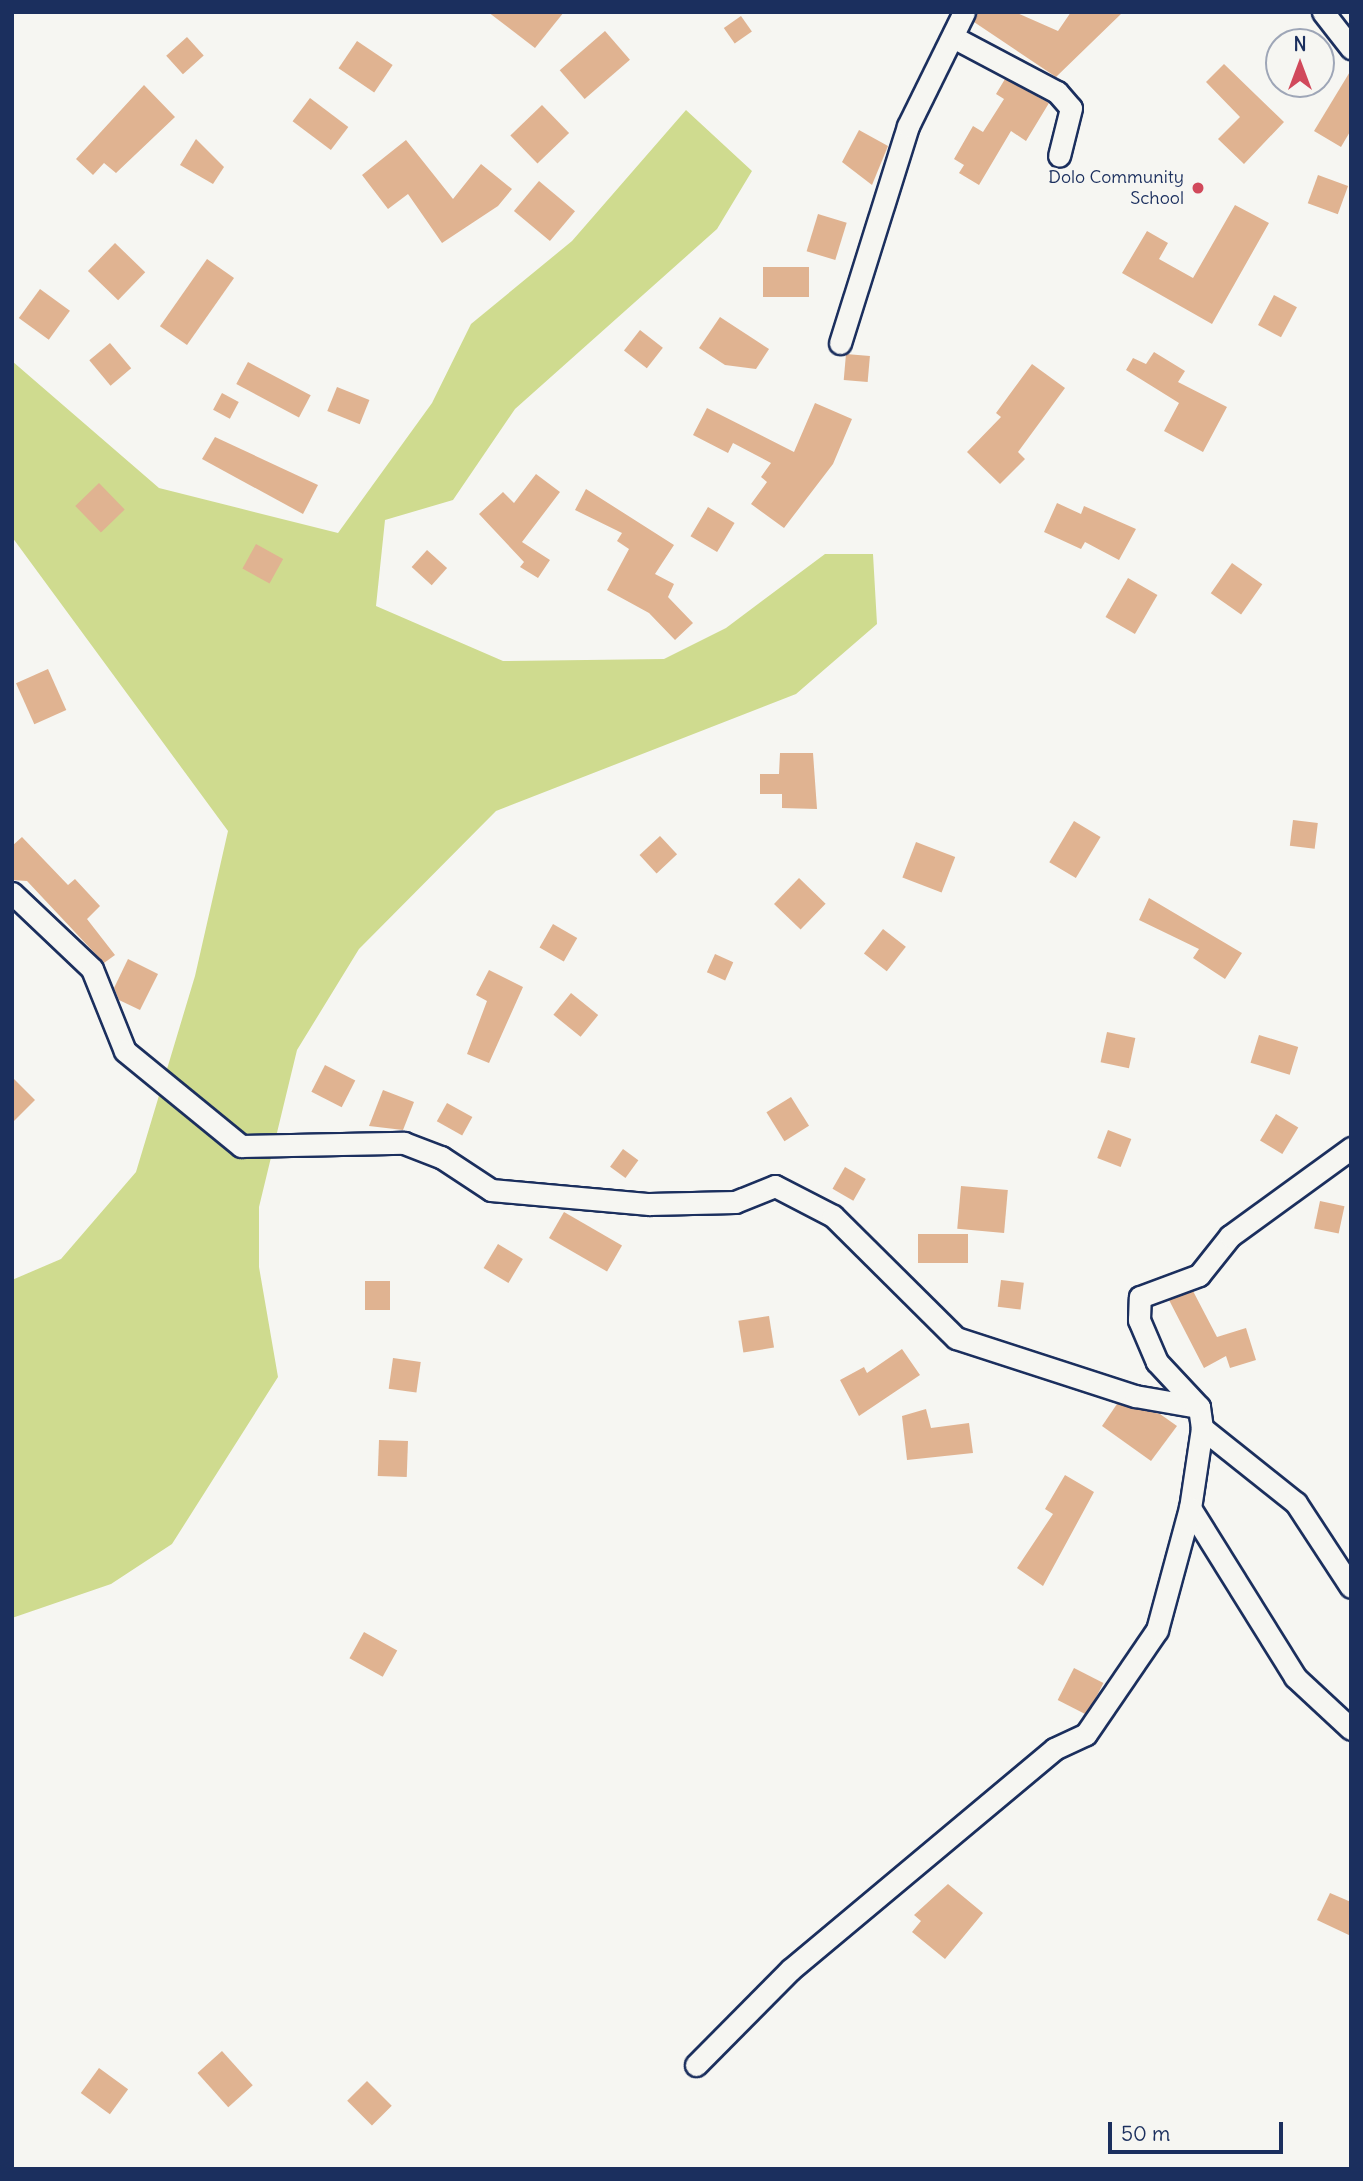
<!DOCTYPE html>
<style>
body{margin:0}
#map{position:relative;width:1363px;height:2181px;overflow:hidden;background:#f6f6f2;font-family:Delius,sans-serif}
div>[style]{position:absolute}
.green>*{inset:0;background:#cfdb8f}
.building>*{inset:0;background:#e0b391;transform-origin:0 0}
.roads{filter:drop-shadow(2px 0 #1b2f5e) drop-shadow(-2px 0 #1b2f5e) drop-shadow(0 2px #1b2f5e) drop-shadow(0 -2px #1b2f5e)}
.street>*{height:21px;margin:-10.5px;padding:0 10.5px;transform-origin:10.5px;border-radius:10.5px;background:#f6f6f2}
.dots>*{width:19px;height:19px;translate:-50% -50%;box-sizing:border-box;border:4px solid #f6f6f2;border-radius:50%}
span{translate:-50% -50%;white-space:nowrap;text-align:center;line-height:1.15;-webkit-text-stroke:5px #f6f6f2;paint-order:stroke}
.poi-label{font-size:18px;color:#1b2f5e}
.right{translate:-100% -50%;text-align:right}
.frame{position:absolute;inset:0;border:14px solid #1b2f5e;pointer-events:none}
.north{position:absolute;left:1265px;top:28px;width:70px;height:70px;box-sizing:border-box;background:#f6f6f2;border:2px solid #9ea6b7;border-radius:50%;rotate:0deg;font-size:19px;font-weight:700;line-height:28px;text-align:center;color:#1b2f5e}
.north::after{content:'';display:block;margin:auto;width:24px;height:32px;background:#d1495b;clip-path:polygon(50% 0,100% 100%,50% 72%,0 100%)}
.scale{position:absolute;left:1108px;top:2122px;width:175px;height:32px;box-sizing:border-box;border:4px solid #1b2f5e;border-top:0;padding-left:9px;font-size:21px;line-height:24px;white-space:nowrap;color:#1b2f5e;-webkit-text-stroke:5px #f6f6f2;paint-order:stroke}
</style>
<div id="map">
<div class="green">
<div style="clip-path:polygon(686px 110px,752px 171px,717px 229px,515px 409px,453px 500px,385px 520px,376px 606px,503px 661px,664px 659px,726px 628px,825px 554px,873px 554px,877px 624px,796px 694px,496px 811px,359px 949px,297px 1050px,259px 1207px,259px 1267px,278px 1377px,172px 1544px,111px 1584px,12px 1618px,12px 1280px,61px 1259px,136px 1172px,195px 976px,228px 831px,12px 537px,12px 361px,159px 488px,338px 533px,432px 403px,471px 324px,572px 241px)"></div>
</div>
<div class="building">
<div style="clip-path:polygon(488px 12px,564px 12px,535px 48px)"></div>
<div style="clip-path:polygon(977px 12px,1015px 12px,1058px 31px,1071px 12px,1123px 12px,1056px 77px,974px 22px)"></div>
<div style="left:741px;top:16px;width:19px;height:21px;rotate:55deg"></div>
<div style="left:605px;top:31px;width:38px;height:60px;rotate:49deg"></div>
<div style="left:187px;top:37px;width:25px;height:28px;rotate:48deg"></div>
<div style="left:357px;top:41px;width:43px;height:33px;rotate:34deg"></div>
<div style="clip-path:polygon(1224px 64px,1284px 122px,1244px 164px,1218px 139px,1240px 117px,1206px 82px)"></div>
<div style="clip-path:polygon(1351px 70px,1351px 130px,1341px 147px,1314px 131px)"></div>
<div style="clip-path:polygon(1005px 79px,1049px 103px,1026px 141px,1011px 131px,979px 185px,959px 173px,964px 165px,954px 159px,973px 126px,983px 132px,1004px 99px,996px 94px)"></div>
<div style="clip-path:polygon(144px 85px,175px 117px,116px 173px,104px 163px,93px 175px,76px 159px)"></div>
<div style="left:310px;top:98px;width:48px;height:29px;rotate:37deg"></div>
<div style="left:542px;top:105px;width:39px;height:44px;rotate:46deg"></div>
<div style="clip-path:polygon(859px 130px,888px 146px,872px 185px,842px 162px)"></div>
<div style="clip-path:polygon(196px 139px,224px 167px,213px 184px,180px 165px)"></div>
<div style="clip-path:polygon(406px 140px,453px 199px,481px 164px,512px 189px,498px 206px,442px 243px,408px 194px,388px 209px,362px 175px)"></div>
<div style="left:1318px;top:175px;width:32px;height:30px;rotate:20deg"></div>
<div style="left:539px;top:181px;width:47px;height:39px;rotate:40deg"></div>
<div style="clip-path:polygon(1235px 205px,1269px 223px,1212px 324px,1122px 273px,1147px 231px,1168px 243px,1159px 259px,1193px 278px)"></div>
<div style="left:818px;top:214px;width:30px;height:39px;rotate:17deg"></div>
<div style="left:115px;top:243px;width:42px;height:39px;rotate:44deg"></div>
<div style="left:207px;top:259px;width:33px;height:82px;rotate:35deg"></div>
<div style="left:763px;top:267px;width:46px;height:30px"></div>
<div style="left:40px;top:289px;width:37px;height:36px;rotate:36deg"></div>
<div style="left:1274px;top:295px;width:26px;height:34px;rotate:28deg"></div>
<div style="clip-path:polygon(720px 317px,769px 349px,756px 369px,725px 365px,699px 348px)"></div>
<div style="left:640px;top:330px;width:29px;height:26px;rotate:38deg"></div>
<div style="left:110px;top:343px;width:33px;height:27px;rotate:50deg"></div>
<div style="clip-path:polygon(1154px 352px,1185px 371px,1178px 382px,1227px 407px,1203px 452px,1164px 431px,1179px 403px,1126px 370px,1133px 358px,1146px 364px)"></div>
<div style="left:846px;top:354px;width:24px;height:26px;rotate:5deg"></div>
<div style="left:248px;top:362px;width:71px;height:25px;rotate:28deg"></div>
<div style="clip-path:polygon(1032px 364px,1065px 388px,1018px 452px,1025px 459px,1000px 484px,967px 452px,1001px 417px,996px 413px)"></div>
<div style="left:337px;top:387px;width:35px;height:26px;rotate:22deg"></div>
<div style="left:222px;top:393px;width:19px;height:19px;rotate:28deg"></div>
<div style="clip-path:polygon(815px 403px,852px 419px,833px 464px,784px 528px,751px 504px,767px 482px,761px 477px,771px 463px,733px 443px,728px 453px,693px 435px,707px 408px,794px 452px)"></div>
<div style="clip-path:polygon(215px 437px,318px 485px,303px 514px,202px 459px)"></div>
<div style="clip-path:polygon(536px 474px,560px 492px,522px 542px,550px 560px,538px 578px,520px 567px,524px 562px,479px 514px,503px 492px,514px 503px)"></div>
<div style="left:99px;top:483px;width:37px;height:33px;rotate:46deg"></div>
<div style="clip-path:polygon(586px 489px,674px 545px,655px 574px,674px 584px,668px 597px,693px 623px,675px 640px,649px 613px,607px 590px,629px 549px,617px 541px,622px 533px,575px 510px)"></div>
<div style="clip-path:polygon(1057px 503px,1081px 514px,1084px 506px,1136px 529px,1119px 560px,1085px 542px,1081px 549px,1044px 532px)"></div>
<div style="left:708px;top:507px;width:31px;height:34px;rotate:31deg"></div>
<div style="left:256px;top:544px;width:31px;height:28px;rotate:29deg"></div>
<div style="left:427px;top:550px;width:27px;height:23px;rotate:42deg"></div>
<div style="left:1232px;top:563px;width:37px;height:37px;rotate:35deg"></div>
<div style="left:1128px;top:578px;width:34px;height:45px;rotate:30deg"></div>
<div style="left:48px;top:669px;width:45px;height:35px;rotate:66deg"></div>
<div style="clip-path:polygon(780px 753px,813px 753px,817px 809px,782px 808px,782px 794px,760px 794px,760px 774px,779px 774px)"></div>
<div style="left:1293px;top:820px;width:25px;height:26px;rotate:7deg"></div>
<div style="left:1074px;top:821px;width:31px;height:48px;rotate:31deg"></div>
<div style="left:660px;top:836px;width:25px;height:28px;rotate:47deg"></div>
<div style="clip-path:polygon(22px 837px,68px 885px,75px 879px,100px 906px,87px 919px,115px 955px,104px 963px,27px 881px,12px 880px,12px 846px)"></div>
<div style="left:916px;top:842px;width:42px;height:38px;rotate:21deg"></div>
<div style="left:799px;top:878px;width:37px;height:36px;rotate:44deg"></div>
<div style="clip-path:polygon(1149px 898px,1242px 953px,1225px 979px,1193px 958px,1199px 949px,1139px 920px)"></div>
<div style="left:553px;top:924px;width:28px;height:27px;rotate:30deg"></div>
<div style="left:883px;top:929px;width:29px;height:31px;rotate:38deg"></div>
<div style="left:715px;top:954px;width:20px;height:20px;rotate:24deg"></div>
<div style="clip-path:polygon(128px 959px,158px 974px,140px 1010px,119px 1000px,114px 988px)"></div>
<div style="clip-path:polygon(489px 970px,523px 987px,489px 1063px,467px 1054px,487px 1001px,476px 995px)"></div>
<div style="left:571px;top:993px;width:35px;height:28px;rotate:39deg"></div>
<div style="left:1107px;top:1032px;width:29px;height:31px;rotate:12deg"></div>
<div style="left:1259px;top:1035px;width:41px;height:29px;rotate:17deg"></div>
<div style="left:325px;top:1065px;width:34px;height:30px;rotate:27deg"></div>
<div style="clip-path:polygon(12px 1077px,35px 1100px,12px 1123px)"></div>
<div style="clip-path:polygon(383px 1090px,414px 1102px,403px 1130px,369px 1126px)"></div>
<div style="left:791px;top:1097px;width:34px;height:29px;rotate:58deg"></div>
<div style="left:447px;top:1103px;width:29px;height:21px;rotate:29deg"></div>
<div style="left:1276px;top:1114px;width:26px;height:31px;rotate:31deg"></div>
<div style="left:1108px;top:1130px;width:25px;height:30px;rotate:21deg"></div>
<div style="left:623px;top:1149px;width:19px;height:22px;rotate:36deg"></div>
<div style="left:845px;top:1167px;width:24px;height:25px;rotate:30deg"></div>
<div style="left:961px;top:1186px;width:47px;height:43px;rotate:5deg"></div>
<div style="left:1320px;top:1201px;width:25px;height:28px;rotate:12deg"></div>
<div style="left:564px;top:1212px;width:67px;height:30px;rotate:30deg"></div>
<div style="left:968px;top:1234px;width:29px;height:50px;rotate:90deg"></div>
<div style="left:498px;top:1244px;width:29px;height:28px;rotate:31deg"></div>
<div style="left:1001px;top:1280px;width:23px;height:27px;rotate:7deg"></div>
<div style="left:365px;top:1281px;width:25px;height:29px"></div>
<div style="clip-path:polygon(1193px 1291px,1217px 1337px,1246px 1328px,1256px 1360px,1230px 1368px,1226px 1356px,1204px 1368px,1169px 1300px)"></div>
<div style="left:769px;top:1316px;width:32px;height:31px;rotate:81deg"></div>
<div style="clip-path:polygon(902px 1349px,920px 1375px,859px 1416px,840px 1380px,864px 1367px,867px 1373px)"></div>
<div style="left:393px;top:1358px;width:28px;height:31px;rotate:8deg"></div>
<div style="clip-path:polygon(1117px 1404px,1160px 1414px,1177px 1426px,1151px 1461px,1102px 1426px)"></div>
<div style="clip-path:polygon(926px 1409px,931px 1428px,969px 1423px,973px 1453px,907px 1460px,902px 1416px)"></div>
<div style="left:379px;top:1440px;width:29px;height:36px;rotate:2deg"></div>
<div style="clip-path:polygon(1065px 1475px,1094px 1492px,1043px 1586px,1017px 1568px,1053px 1514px,1045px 1509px)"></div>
<div style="left:364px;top:1632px;width:38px;height:30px;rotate:29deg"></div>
<div style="left:1074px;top:1668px;width:33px;height:36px;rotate:27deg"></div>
<div style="clip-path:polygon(948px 1884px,983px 1913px,945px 1959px,912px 1932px,921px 1921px,914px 1915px)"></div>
<div style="clip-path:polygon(1330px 1893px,1351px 1902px,1351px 1936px,1317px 1920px)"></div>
<div style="left:222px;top:2051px;width:46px;height:33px;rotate:48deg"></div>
<div style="left:99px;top:2068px;width:36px;height:31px;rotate:36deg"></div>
<div style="left:367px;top:2081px;width:35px;height:28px;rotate:45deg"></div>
</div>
<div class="roads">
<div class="street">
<div style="left:1323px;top:12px;width:46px;rotate:52.1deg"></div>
<div style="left:953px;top:37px;width:118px;rotate:27.9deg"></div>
<div style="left:1057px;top:92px;width:21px;rotate:49deg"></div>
<div style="left:1071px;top:108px;width:49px;rotate:104deg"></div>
<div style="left:840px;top:343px;width:227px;rotate:-72.6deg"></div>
<div style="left:908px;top:126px;width:127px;rotate:-63.8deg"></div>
<div style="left:12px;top:893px;width:110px;rotate:43.5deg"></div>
<div style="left:92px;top:969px;width:88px;rotate:68.1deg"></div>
<div style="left:125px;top:1051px;width:150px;rotate:39.3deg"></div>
<div style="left:241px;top:1146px;width:163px;rotate:-1.1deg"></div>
<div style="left:404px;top:1143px;width:40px;rotate:21deg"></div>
<div style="left:441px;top:1157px;width:60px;rotate:33.4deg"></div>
<div style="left:491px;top:1190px;width:159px;rotate:5.1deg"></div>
<div style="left:649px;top:1204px;width:86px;rotate:-1.3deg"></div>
<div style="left:735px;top:1202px;width:43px;rotate:-21.8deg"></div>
<div style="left:775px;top:1186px;width:65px;rotate:27.3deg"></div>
<div style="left:833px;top:1216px;width:173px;rotate:44.8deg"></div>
<div style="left:956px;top:1338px;width:188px;rotate:18deg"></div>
<div style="left:1135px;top:1396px;width:65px;rotate:9.8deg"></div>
<div style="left:1199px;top:1407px;width:21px;rotate:82deg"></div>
<div style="left:1202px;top:1428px;width:120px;rotate:38.6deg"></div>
<div style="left:1296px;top:1503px;width:100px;rotate:56.8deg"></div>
<div style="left:1199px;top:1407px;width:62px;rotate:-133deg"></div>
<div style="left:1157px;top:1362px;width:46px;rotate:-113.2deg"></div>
<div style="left:1139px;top:1320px;width:23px;rotate:-88deg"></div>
<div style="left:1140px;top:1297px;width:63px;rotate:-20.4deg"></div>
<div style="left:1199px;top:1275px;width:50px;rotate:-51.5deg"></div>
<div style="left:1230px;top:1236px;width:150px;rotate:-36deg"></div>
<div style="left:1202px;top:1428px;width:81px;rotate:98.5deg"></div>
<div style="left:1190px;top:1508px;width:199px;rotate:58.1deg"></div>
<div style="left:1295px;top:1677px;width:76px;rotate:42.9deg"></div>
<div style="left:696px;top:2065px;width:134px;rotate:-45.3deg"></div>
<div style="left:790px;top:1970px;width:344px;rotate:-39.9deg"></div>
<div style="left:1054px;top:1749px;width:35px;rotate:-25deg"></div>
<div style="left:1086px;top:1734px;width:126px;rotate:-55.7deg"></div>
<div style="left:1157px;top:1630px;width:126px;rotate:-74.9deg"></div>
</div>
</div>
<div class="dots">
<div style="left:1198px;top:188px;background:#d1495b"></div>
</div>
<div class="poi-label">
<span class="right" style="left:1184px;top:188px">Dolo Community<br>School</span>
</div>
<div class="frame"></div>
<div class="north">N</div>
<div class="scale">50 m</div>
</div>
